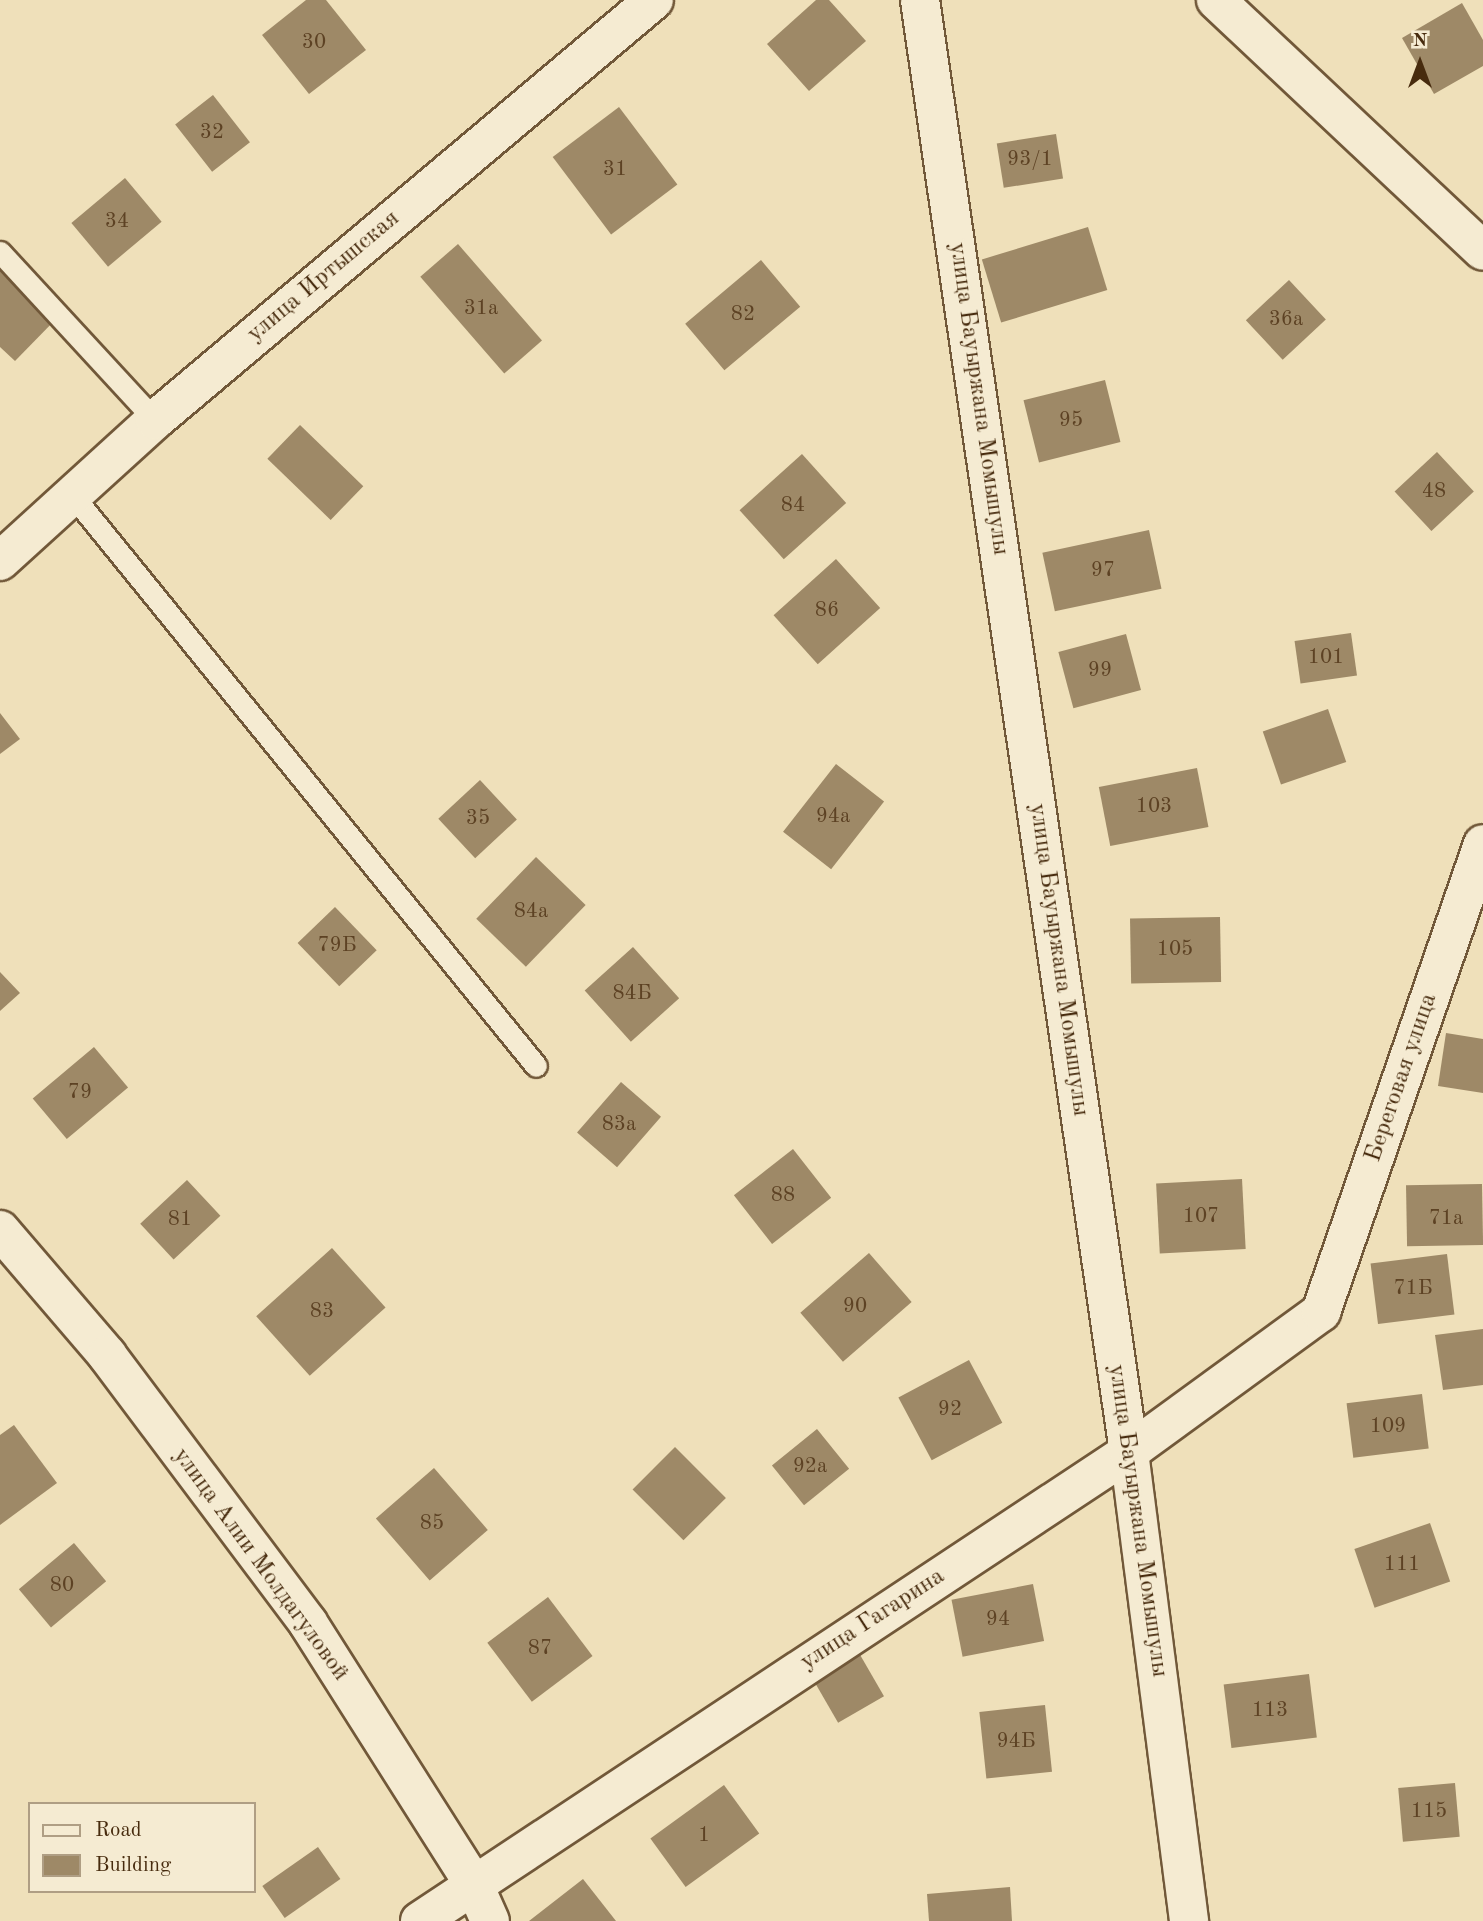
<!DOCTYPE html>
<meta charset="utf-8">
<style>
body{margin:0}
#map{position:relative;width:1483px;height:1921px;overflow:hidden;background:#efe0ba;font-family:"Old Standard TT",serif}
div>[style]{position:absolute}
.building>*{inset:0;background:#9e8967;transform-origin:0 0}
.roads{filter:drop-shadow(2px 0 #715839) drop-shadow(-2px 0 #715839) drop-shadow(0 2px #715839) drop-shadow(0 -2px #715839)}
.service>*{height:21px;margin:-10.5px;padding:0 10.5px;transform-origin:10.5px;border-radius:10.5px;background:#f5ebd2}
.minor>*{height:38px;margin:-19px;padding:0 19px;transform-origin:19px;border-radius:19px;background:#f5ebd2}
span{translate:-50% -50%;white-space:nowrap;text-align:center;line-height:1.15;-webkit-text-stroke:5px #f5ebd2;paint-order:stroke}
.number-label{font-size:21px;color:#5d4224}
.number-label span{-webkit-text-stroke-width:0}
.street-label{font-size:24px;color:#472b0e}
.legend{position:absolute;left:28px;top:1802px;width:228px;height:91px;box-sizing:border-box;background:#f5ebd2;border:2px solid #af9e84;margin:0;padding:9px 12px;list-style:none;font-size:21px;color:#472b0e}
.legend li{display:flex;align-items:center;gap:14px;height:35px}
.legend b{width:35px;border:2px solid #af9e84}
.north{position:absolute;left:1385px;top:28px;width:70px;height:70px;-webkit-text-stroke:5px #f5ebd2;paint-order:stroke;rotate:0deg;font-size:19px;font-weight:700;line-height:28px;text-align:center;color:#472b0e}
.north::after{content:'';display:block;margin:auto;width:24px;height:32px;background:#472b0e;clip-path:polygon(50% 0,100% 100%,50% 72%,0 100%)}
</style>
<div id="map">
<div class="building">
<div style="clip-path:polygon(306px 0,326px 0,366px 50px,309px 94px,262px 35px)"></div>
<div style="clip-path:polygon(816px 0,829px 0,866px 41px,809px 91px,767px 44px)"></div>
<div style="clip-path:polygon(1462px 3px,1483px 40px,1483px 66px,1434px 94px,1402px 38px)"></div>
<div style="left:213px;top:95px;width:60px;height:48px;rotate:52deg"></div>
<div style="left:619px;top:107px;width:97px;height:83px;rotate:53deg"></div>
<div style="left:1056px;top:134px;width:45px;height:60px;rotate:81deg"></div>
<div style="left:125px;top:178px;width:57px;height:70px;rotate:50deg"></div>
<div style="left:1088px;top:227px;width:66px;height:111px;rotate:73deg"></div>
<div style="left:458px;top:244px;width:128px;height:50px;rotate:49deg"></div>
<div style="clip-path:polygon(0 260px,58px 317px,15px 361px,0 347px)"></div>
<div style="left:761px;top:260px;width:61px;height:99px;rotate:50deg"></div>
<div style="left:1289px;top:280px;width:54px;height:59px;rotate:47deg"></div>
<div style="left:1105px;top:380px;width:64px;height:84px;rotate:76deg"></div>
<div style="left:300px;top:425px;width:88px;height:47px;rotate:44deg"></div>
<div style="left:1437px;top:452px;width:54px;height:58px;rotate:47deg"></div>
<div style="left:802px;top:454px;width:66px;height:84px;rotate:48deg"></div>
<div style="left:1149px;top:530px;width:60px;height:109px;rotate:78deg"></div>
<div style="left:836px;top:559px;width:66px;height:84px;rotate:48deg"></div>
<div style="left:1351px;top:633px;width:43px;height:57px;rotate:82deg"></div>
<div style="left:1126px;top:634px;width:58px;height:70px;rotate:75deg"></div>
<div style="left:1328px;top:709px;width:56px;height:69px;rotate:71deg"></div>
<div style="clip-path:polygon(0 713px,20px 739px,0 754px)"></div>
<div style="left:836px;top:764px;width:61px;height:86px;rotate:38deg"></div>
<div style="left:1197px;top:768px;width:60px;height:100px;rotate:79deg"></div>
<div style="left:480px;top:780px;width:54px;height:57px;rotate:47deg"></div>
<div style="left:536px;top:857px;width:69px;height:86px;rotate:44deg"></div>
<div style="left:335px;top:907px;width:60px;height:52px;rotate:46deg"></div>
<div style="left:1220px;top:917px;width:65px;height:90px;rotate:89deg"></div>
<div style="left:633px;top:947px;width:69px;height:65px;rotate:48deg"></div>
<div style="clip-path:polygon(0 972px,20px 993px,0 1011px)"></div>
<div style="clip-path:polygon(1446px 1033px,1483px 1039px,1483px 1093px,1438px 1086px)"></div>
<div style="left:94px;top:1047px;width:53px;height:80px;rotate:50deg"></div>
<div style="left:621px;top:1082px;width:53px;height:67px;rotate:41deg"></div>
<div style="left:793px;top:1149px;width:62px;height:75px;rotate:52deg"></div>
<div style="left:1242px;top:1179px;width:70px;height:86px;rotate:87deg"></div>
<div style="left:187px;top:1180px;width:49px;height:64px;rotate:47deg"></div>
<div style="left:1482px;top:1184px;width:61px;height:76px;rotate:89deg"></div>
<div style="left:332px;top:1248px;width:80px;height:102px;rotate:48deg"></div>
<div style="left:869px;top:1253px;width:65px;height:91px;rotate:49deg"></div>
<div style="left:1447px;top:1254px;width:61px;height:77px;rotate:83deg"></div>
<div style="clip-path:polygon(1483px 1329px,1483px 1385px,1443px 1390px,1435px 1335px)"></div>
<div style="left:969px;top:1360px;width:71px;height:80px;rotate:62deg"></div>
<div style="left:1422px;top:1394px;width:55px;height:76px;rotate:83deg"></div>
<div style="clip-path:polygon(14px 1425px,57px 1483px,0 1525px,0 1435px)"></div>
<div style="left:817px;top:1429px;width:51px;height:58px;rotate:51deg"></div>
<div style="left:675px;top:1447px;width:72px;height:60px;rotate:45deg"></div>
<div style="left:434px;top:1468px;width:82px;height:77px;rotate:49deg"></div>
<div style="left:1430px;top:1523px;width:62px;height:80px;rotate:71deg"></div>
<div style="left:74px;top:1543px;width:50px;height:72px;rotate:50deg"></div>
<div style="left:1033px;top:1584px;width:58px;height:83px;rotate:79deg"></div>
<div style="left:548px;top:1597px;width:74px;height:76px;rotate:53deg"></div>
<div style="left:859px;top:1653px;width:50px;height:53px;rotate:60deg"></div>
<div style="left:1309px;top:1674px;width:64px;height:86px;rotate:83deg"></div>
<div style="left:1045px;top:1705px;width:67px;height:66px;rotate:84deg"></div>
<div style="left:1455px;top:1783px;width:54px;height:57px;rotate:85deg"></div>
<div style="left:724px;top:1785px;width:60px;height:91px;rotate:54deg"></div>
<div style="left:318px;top:1847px;width:39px;height:68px;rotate:55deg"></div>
<div style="clip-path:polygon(583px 1879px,616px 1921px,529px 1921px)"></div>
<div style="clip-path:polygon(1010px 1887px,1012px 1921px,929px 1921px,927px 1894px)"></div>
</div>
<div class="roads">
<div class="service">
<div style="left:0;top:252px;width:229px;rotate:47.3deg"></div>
<div style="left:73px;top:496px;width:734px;rotate:50.91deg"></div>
</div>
<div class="minor">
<div style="left:920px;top:0;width:1467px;rotate:81.81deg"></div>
<div style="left:1129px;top:1452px;width:473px;rotate:82.7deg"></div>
<div style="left:1216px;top:0;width:366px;rotate:43.2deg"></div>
<div style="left:0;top:561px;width:210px;rotate:-42.3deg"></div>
<div style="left:155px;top:420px;width:652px;rotate:-40.09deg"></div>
<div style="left:0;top:1230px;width:165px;rotate:49.4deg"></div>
<div style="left:107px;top:1355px;width:335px;rotate:53.1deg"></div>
<div style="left:308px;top:1623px;width:310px;rotate:57.6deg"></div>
<div style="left:474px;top:1885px;width:39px;rotate:66deg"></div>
<div style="left:420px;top:1921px;width:850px;rotate:-33.48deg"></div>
<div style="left:1129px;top:1452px;width:238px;rotate:-36.1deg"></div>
<div style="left:1321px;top:1312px;width:495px;rotate:-70.9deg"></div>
</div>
</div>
<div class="number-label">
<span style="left:314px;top:43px">30</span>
<span style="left:212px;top:133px">32</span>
<span style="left:1030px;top:160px">93/1</span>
<span style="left:615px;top:170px">31</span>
<span style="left:117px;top:222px">34</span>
<span style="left:481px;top:309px">31а</span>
<span style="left:743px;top:315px">82</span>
<span style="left:1286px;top:320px">36а</span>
<span style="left:1071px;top:421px">95</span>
<span style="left:1434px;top:492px">48</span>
<span style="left:793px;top:506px">84</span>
<span style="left:1103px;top:571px">97</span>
<span style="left:827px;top:611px">86</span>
<span style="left:1326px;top:658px">101</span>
<span style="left:1100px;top:671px">99</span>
<span style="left:1154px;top:807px">103</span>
<span style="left:833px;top:817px">94а</span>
<span style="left:478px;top:819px">35</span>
<span style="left:531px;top:912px">84а</span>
<span style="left:337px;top:946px">79Б</span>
<span style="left:1175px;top:950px">105</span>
<span style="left:632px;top:994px">84Б</span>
<span style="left:80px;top:1093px">79</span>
<span style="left:619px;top:1125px">83а</span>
<span style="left:783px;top:1196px">88</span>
<span style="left:1201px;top:1217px">107</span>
<span style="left:1446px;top:1219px">71а</span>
<span style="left:180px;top:1220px">81</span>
<span style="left:1413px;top:1289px">71Б</span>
<span style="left:855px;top:1307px">90</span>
<span style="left:322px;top:1312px">83</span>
<span style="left:950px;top:1410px">92</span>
<span style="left:1388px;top:1427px">109</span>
<span style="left:810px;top:1467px">92а</span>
<span style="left:432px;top:1524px">85</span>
<span style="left:1402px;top:1565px">111</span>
<span style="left:62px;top:1586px">80</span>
<span style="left:998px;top:1620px">94</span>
<span style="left:540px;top:1649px">87</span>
<span style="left:1270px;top:1711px">113</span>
<span style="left:1016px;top:1742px">94Б</span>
<span style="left:1429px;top:1812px">115</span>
<span style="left:704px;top:1836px">1</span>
</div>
<div class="street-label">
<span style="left:324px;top:277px;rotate:-40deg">улица Иртышская</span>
<span style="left:978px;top:399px;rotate:82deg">улица Бауыржана Момышулы</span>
<span style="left:1058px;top:960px;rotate:82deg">улица Бауыржана Момышулы</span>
<span style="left:1402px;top:1078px;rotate:-71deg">Береговая улица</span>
<span style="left:1137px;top:1521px;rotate:82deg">улица Бауыржана Момышулы</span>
<span style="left:260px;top:1565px;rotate:54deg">улица Алии Молдагуловой</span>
<span style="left:873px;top:1620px;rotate:-33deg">улица Гагарина</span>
</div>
<ul class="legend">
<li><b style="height:9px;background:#f5ebd2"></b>Road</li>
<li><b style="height:19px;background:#9e8967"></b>Building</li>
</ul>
<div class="north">N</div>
</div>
